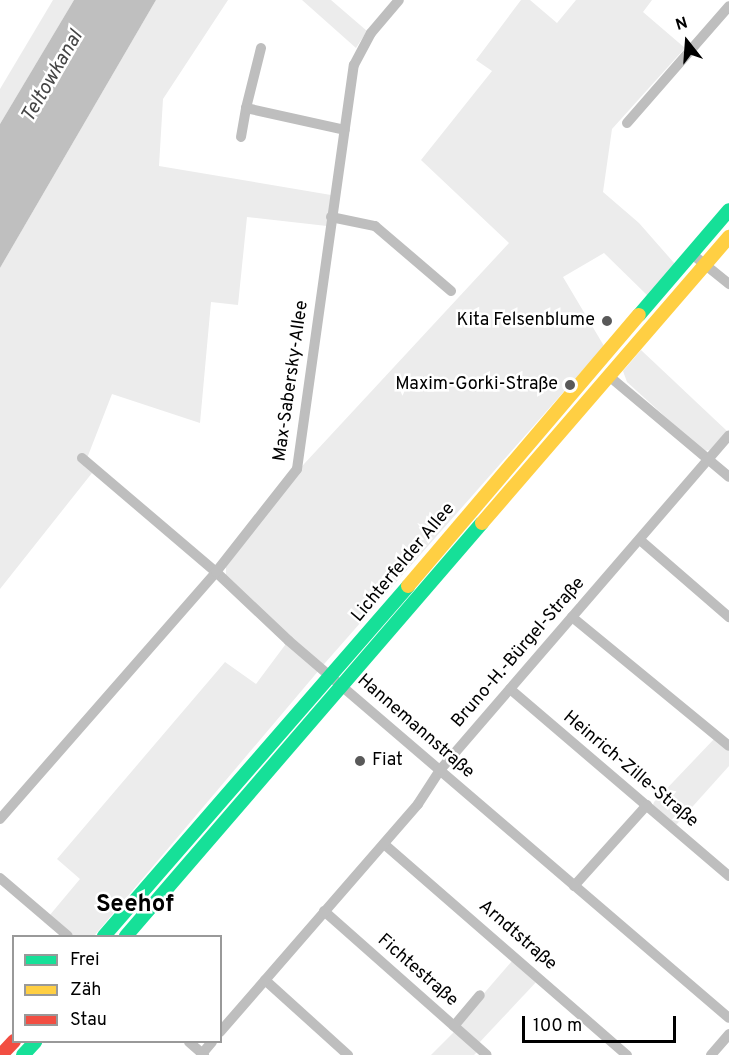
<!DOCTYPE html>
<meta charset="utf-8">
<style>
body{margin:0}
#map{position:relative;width:729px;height:1055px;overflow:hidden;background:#fff;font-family:Overpass,sans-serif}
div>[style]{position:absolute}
.green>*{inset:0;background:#ececec}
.water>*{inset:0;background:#bfbfbf}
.street>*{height:10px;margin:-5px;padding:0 5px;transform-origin:5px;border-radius:5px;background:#bebebe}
.fast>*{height:14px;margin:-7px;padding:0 7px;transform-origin:7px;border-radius:7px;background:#16e098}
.slow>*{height:14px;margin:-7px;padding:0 7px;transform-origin:7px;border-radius:7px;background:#ffcf43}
.jam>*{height:14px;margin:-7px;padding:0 7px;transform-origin:7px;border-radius:7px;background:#f24e42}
.dots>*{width:16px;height:16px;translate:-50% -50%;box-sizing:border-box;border:3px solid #fff;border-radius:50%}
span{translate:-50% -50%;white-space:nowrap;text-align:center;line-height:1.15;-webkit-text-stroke:5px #fff;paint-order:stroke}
.poi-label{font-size:18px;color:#000}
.right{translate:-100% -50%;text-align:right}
.left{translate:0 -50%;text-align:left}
.street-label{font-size:18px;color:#000}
.water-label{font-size:20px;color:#444;font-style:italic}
.district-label{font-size:24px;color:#000;font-weight:700}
.legend{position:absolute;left:12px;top:935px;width:210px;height:108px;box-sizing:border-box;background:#fff;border:2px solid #999;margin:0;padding:8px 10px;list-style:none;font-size:18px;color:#000}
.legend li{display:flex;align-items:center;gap:12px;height:30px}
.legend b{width:30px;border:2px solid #999}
.north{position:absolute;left:657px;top:12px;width:60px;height:60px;-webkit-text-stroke:4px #fff;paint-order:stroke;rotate:343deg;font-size:16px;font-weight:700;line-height:24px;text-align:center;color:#000}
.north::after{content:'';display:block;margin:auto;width:21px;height:27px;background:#000;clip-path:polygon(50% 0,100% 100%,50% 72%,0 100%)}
.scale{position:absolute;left:522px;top:1016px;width:154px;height:27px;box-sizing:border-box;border:3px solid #000;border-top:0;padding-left:8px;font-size:18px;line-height:21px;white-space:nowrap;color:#000;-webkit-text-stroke:4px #fff;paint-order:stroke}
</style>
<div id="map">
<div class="green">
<div style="clip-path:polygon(53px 0,74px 0,0 124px,0 89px)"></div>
<div style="clip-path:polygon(156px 0,228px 0,163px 99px,159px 166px,331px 195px,327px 226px,247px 217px,238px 305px,211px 302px,200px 423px,112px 394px,84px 466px,92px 473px,0 589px,0 268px)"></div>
<div style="clip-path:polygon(302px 0,331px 0,367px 31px,356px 48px)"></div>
<div style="clip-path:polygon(521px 0,530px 0,557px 23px,576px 0,652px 0,643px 12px,685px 48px,612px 129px,603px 192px,639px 223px,675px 264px,648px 296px,604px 253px,563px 277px,604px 346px,325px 663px,94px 936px,61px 936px,44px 922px,80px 879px,57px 859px,225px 662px,256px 684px,291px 637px,226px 577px,226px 567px,304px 464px,509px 243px,421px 160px,492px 71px,476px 60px)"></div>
<div style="clip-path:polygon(641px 350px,727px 431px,710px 450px,703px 451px,627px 382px,623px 371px)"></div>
<div style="clip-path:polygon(715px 738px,729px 749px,729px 766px,676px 825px,653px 805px,654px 802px)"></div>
<div style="clip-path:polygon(512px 961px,539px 979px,478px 1044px,461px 1029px,461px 1020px)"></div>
<div style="clip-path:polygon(454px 1032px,478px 1051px,474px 1055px,431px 1055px)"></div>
</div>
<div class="water">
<div style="clip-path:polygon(74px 0,156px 0,0 268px,0 124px)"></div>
</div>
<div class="street">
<div style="left:261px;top:48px;width:62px;rotate:104deg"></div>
<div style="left:246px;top:108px;width:101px;rotate:12.5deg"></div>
<div style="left:627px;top:123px;width:155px;rotate:-48.9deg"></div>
<div style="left:241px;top:137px;width:29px;rotate:-80deg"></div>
<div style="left:331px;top:217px;width:45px;rotate:11.6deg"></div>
<div style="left:375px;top:226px;width:100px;rotate:40.5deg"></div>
<div style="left:692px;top:254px;width:48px;rotate:39deg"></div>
<div style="left:610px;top:377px;width:155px;rotate:40deg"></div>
<div style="left:82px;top:458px;width:176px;rotate:40.4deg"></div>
<div style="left:216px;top:572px;width:100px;rotate:43.4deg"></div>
<div style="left:289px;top:641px;width:579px;rotate:40.59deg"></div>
<div style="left:640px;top:540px;width:118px;rotate:40.9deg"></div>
<div style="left:572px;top:617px;width:203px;rotate:39.4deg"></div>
<div style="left:510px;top:689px;width:288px;rotate:40.5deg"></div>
<div style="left:0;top:819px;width:328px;rotate:-48.8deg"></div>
<div style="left:216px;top:572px;width:131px;rotate:-51.8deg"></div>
<div style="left:297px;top:469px;width:408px;rotate:-82deg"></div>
<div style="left:354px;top:65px;width:36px;rotate:-62deg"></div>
<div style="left:371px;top:33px;width:43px;rotate:-49.7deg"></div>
<div style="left:384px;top:844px;width:322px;rotate:41deg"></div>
<div style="left:0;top:878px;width:89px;rotate:40.5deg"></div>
<div style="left:574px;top:886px;width:109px;rotate:-48deg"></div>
<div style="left:324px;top:911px;width:217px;rotate:41.5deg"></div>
<div style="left:265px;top:980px;width:112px;rotate:42.1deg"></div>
<div style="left:454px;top:1026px;width:40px;rotate:-50deg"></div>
<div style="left:220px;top:1032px;width:302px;rotate:-49deg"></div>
<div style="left:418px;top:804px;width:40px;rotate:-57.1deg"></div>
<div style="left:440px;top:770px;width:442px;rotate:-49.2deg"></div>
<div style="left:189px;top:1042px;width:20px;rotate:41deg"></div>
<div style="left:201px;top:1055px;width:17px;rotate:-50deg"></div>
<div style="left:711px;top:1055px;width:28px;rotate:-49deg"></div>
</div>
<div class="fast">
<div style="left:639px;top:315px;width:138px;rotate:-49.4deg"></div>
<div style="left:104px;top:936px;width:464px;rotate:-49deg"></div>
<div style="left:126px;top:936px;width:545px;rotate:-49.24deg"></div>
<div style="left:23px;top:1055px;width:18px;rotate:-47deg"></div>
</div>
<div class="slow">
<div style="left:482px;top:523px;width:378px;rotate:-49.2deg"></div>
<div style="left:408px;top:586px;width:356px;rotate:-49.6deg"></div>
</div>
<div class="jam">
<div style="left:1px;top:1055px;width:19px;rotate:-47deg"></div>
</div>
<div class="dots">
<div style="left:607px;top:321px;background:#595959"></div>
<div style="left:570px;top:385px;background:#595959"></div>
<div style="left:360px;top:761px;background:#595959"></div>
</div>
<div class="poi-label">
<span class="right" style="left:595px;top:321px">Kita Felsenblume</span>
<span class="right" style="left:558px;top:385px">Maxim-Gorki-Straße</span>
<span class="left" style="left:372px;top:761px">Fiat</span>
</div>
<div class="street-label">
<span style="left:292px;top:381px;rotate:-82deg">Max-Sabersky-Allee</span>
<span style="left:404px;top:563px;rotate:-50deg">Lichterfelder Allee</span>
<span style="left:519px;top:653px;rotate:-49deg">Bruno-H.-Bürgel-Straße</span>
<span style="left:415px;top:727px;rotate:41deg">Hannemannstraße</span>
<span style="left:630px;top:770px;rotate:40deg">Heinrich-Zille-Straße</span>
<span style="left:517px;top:936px;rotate:41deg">Arndtstraße</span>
<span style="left:417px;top:971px;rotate:41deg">Fichtestraße</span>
</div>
<div class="water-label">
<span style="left:53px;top:77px;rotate:-60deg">Teltowkanal</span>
</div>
<div class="district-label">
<span style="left:135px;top:906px">Seehof</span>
</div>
<ul class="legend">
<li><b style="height:8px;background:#16e098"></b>Frei</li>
<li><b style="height:8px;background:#ffcf43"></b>Zäh</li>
<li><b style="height:8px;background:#f24e42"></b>Stau</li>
</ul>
<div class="north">N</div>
<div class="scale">100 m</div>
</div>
